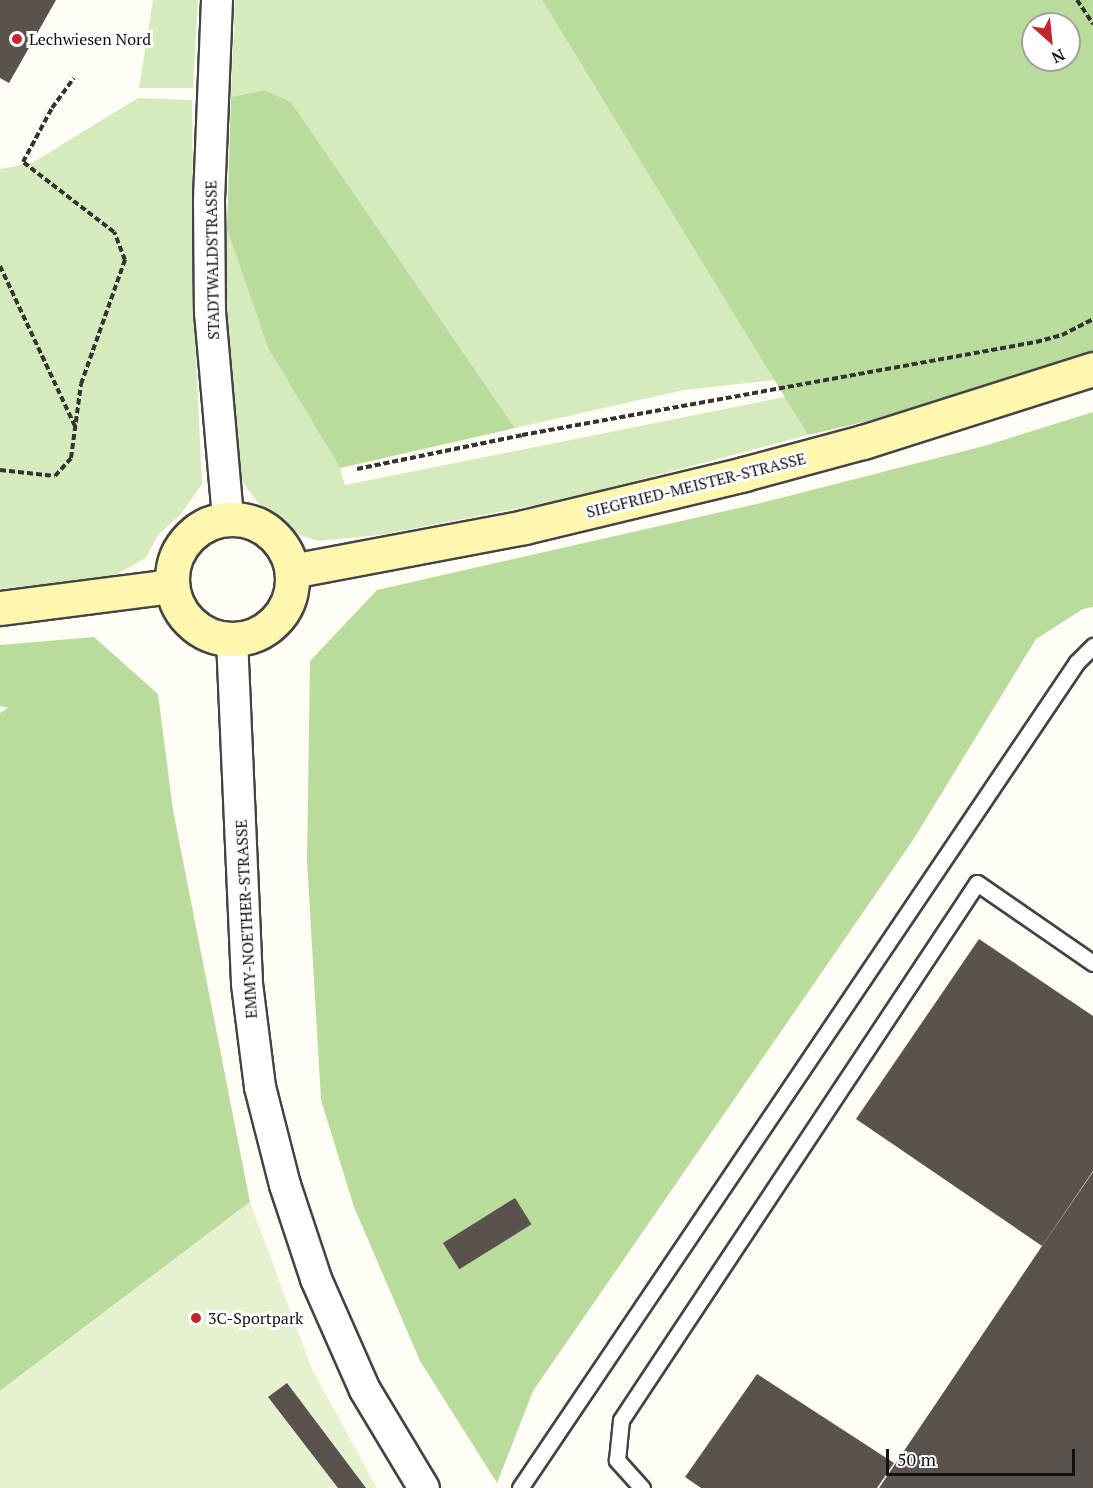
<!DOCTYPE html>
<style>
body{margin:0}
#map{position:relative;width:1093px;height:1488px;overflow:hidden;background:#fffdf5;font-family:"PT Serif",serif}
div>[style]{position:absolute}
.green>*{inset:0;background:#d5ebbd}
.forest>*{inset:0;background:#b9dc9c}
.pitch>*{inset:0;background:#e6f2cf}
.building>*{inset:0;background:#5a524d;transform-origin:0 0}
.path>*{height:4px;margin-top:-2px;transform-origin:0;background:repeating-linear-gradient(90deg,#333 0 6px,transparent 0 9px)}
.roads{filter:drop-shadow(2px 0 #444) drop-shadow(-2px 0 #444) drop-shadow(0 2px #444) drop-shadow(0 -2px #444)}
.lane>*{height:15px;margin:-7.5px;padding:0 7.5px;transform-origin:7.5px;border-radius:7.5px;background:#fff}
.street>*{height:30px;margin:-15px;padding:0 15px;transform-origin:15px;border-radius:15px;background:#fff}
.secondary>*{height:33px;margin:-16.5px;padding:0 16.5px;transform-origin:16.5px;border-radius:16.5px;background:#fff6b0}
.secondary>.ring{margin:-16.5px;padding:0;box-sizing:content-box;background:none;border:33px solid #fff6b0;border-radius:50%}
.dots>*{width:16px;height:16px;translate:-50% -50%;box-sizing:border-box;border:3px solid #fff;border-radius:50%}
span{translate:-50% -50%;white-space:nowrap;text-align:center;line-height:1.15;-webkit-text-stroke:6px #fff;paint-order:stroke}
.poi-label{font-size:16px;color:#111}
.left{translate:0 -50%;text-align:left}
.street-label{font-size:16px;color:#111}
.north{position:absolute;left:1021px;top:12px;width:60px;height:60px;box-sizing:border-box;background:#fff;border:2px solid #a0a0a0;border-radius:50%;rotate:153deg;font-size:16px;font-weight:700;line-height:24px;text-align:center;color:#111}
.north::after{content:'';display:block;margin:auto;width:21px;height:27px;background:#c4262e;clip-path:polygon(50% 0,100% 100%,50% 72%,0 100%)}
.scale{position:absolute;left:886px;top:1449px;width:189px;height:27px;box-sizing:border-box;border:3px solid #111;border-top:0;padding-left:8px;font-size:18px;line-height:21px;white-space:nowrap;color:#111;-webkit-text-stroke:4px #fff;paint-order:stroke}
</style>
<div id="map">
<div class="green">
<div style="clip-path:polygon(153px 0,198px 0,193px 88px,139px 88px)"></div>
<div style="clip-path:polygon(235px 0,542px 0,775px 380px,684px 390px,515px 428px,291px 102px,265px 90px,231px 97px)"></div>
<div style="clip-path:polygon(138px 98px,192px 100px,194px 315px,202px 484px,181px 514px,158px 535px,146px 558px,110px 578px,0 589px,0 169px,32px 163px)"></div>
<div style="clip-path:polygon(227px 229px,268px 348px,340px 468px,345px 485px,785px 397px,808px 435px,571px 498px,380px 535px,318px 541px,300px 535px,258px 503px,240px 479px,224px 313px)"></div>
</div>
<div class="forest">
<div style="clip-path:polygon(evenodd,542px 0,1093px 0,1093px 357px,954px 401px,808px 435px,542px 0,1033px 24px,1069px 24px,1069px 60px,1033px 60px,1033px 24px)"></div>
<div style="clip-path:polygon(265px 90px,291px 102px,515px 428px,340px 468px,268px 348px,227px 229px,231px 97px)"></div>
<div style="clip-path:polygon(1093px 412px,1093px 607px,1083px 609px,1036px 639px,913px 840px,533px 1391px,497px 1483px,420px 1361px,354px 1207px,321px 1100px,307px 861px,310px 661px,377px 590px,765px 502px,984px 446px)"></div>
<div style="clip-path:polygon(94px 637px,158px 694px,173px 810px,250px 1202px,0 1391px,0 713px,8px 708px,0 706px,0 645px)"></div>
</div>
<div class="pitch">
<div style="clip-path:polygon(250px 1202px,312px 1369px,377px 1488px,0 1488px,0 1391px)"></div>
</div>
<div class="building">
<div style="clip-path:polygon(0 0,56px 0,9px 83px,0 78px)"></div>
<div style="clip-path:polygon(979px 939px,1093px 1016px,1093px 1171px,1042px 1246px,856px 1119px)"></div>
<div style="clip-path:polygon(1093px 1172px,1093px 1488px,879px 1488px,1042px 1246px)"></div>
<div style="left:515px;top:1198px;width:31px;height:85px;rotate:58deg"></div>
<div style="clip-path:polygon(757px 1374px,894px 1463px,877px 1488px,701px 1488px,685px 1477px)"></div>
<div style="clip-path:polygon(287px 1383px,366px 1488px,338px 1488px,268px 1397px)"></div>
</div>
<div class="path">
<div style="left:1077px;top:0;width:29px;rotate:56deg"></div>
<div style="left:0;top:266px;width:177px;rotate:64.9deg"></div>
<div style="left:357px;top:469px;width:168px;rotate:-11.6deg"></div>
<div style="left:522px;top:435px;width:522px;rotate:-10.26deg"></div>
<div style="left:1036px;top:342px;width:27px;rotate:-15deg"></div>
<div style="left:1062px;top:335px;width:35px;rotate:-27deg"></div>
<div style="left:0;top:470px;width:55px;rotate:6.2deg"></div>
<div style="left:55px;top:476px;width:24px;rotate:-48deg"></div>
<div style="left:71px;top:458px;width:75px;rotate:-82.3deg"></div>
<div style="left:81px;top:384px;width:132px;rotate:-70.5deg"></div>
<div style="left:125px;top:260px;width:30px;rotate:-111deg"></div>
<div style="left:114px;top:232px;width:115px;rotate:-142.4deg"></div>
<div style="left:23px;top:162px;width:61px;rotate:-61.8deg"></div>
<div style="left:52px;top:108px;width:37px;rotate:-54deg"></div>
</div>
<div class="roads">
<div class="lane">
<div style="left:520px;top:1488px;width:996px;rotate:-56.01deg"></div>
<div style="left:1077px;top:662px;width:23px;rotate:-45deg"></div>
<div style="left:642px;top:1488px;width:38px;rotate:-132deg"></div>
<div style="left:617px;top:1460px;width:40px;rotate:-84.3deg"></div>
<div style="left:621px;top:1420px;width:644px;rotate:-56.46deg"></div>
<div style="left:977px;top:883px;width:141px;rotate:34.6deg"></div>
</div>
<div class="street">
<div style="left:217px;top:0;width:200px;rotate:92.3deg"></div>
<div style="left:209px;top:200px;width:112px;rotate:89.5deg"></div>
<div style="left:210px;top:312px;width:208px;rotate:85deg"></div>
<div style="left:232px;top:639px;width:345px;rotate:87.5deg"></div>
<div style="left:247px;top:984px;width:104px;rotate:82.8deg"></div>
<div style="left:260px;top:1087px;width:101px;rotate:75.7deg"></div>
<div style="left:285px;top:1185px;width:99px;rotate:71.7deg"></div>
<div style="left:316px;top:1279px;width:121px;rotate:66.2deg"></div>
<div style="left:365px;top:1390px;width:114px;rotate:59deg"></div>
</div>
<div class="secondary">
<div class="ring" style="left:172px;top:519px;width:87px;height:87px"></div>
<div style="left:292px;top:571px;width:236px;rotate:-10.7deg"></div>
<div style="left:524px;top:527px;width:226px;rotate:-13.5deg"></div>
<div style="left:744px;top:474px;width:123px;rotate:-15.1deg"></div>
<div style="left:863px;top:442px;width:241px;rotate:-17.6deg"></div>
<div style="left:0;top:608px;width:173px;rotate:-7.3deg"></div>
</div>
</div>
<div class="dots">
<div style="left:17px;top:39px;background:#c4262e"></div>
<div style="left:196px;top:1318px;background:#c4262e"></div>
</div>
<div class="poi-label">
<span class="left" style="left:29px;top:39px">Lechwiesen Nord</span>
<span class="left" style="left:208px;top:1318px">3C-Sportpark</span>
</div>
<div class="street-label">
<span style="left:212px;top:260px;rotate:-91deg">STADTWALDSTRASSE</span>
<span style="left:696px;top:485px;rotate:-14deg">SIEGFRIED-MEISTER-STRASSE</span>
<span style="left:246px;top:919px;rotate:-93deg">EMMY-NOETHER-STRASSE</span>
</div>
<div class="north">N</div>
<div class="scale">50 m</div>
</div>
